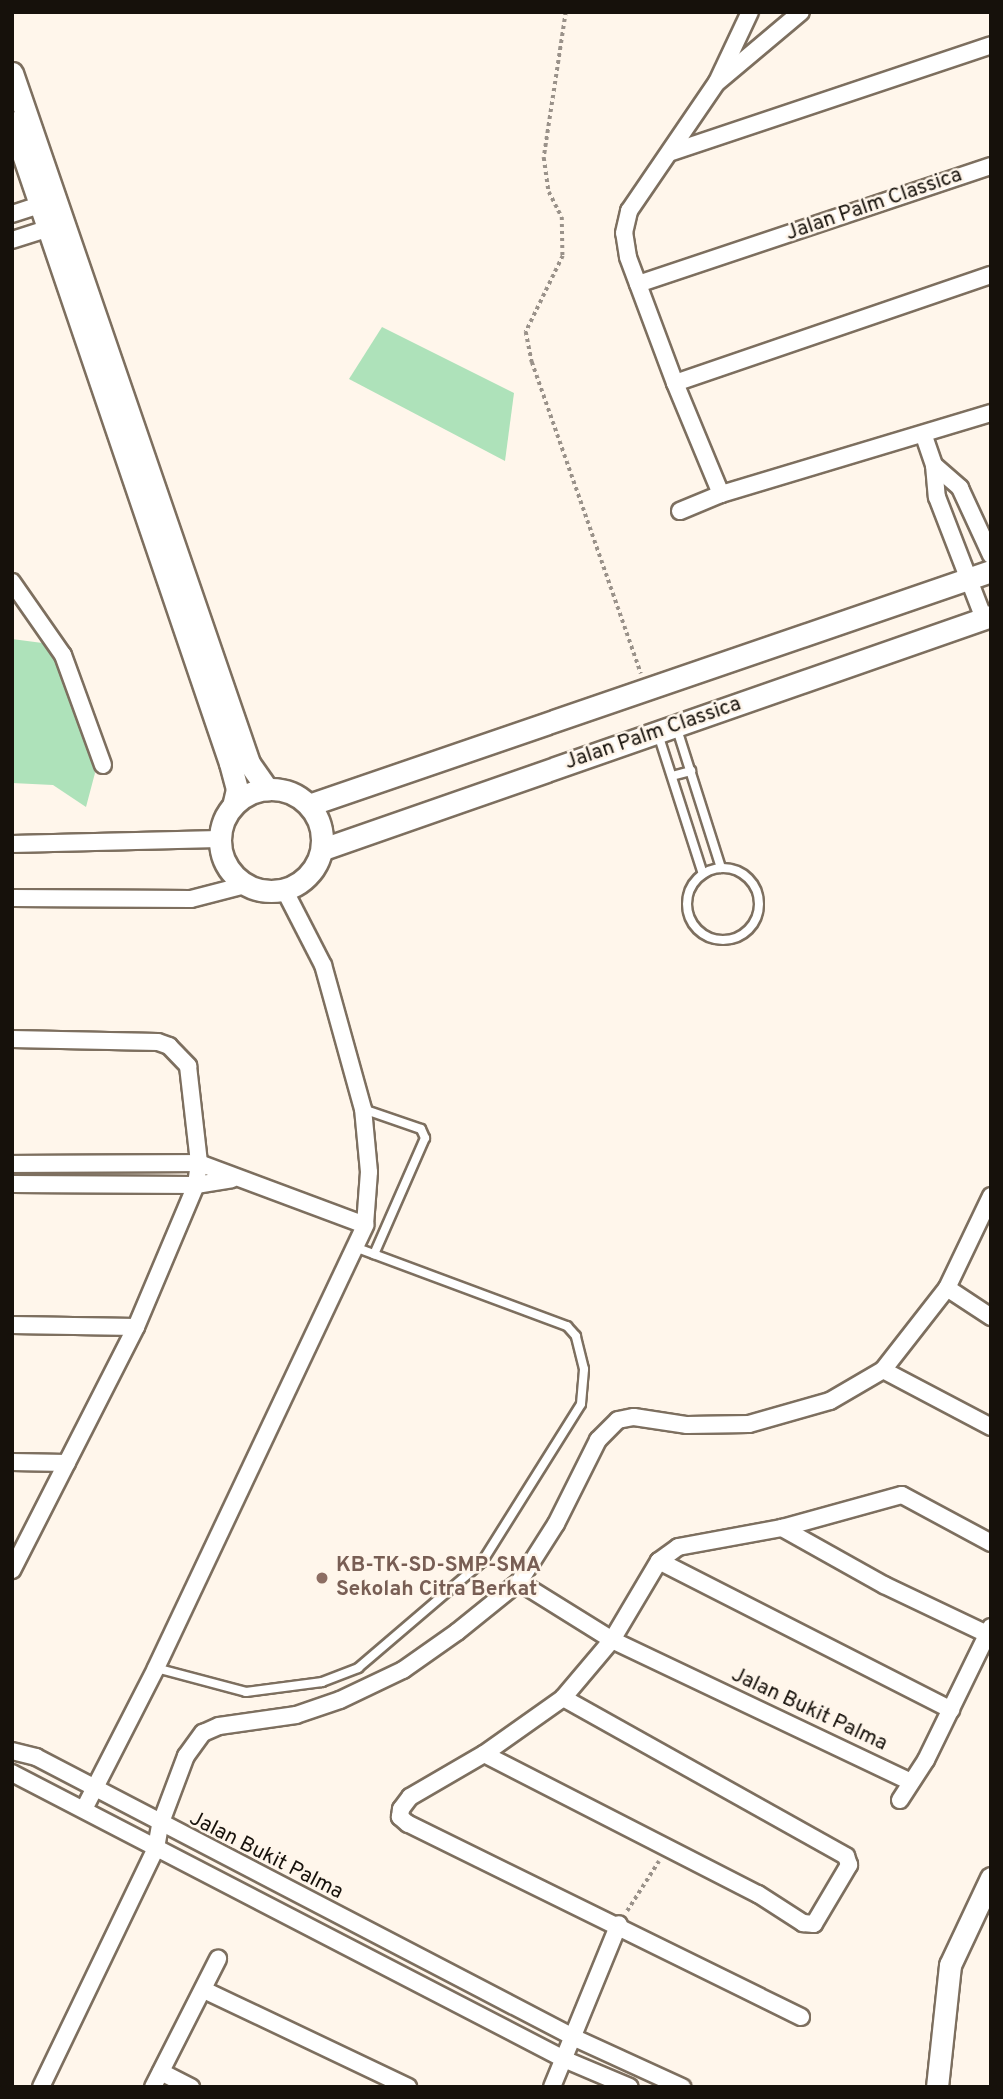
<!DOCTYPE html>
<style>
body{margin:0}
#map{position:relative;width:1003px;height:2099px;overflow:hidden;background:#fff6eb;font-family:Overpass,sans-serif}
div>[style]{position:absolute}
.green>*{inset:0;background:#aee2ba}
.path>*{height:3.5px;margin-top:-1.75px;transform-origin:0;background:repeating-linear-gradient(90deg,#9a928a 0 3.5px,transparent 0 7px)}
.roads{filter:drop-shadow(2px 0 #7d6f5f) drop-shadow(-2px 0 #7d6f5f) drop-shadow(0 2px #7d6f5f) drop-shadow(0 -2px #7d6f5f)}
.service>*{height:8px;margin:-4px;padding:0 4px;transform-origin:4px;border-radius:4px;background:#fff}
.service>.ring{margin:-4px;padding:0;box-sizing:content-box;background:none;border:8px solid #fff;border-radius:50%}
.minor>*{height:16px;margin:-8px;padding:0 8px;transform-origin:8px;border-radius:8px;background:#fff}
.tertiary>*{height:21px;margin:-10.5px;padding:0 10.5px;transform-origin:10.5px;border-radius:10.5px;background:#fff}
.tertiary>.ring{margin:-10.5px;padding:0;box-sizing:content-box;background:none;border:21px solid #fff;border-radius:50%}
.dots>*{width:19px;height:19px;translate:-50% -50%;box-sizing:border-box;border:4px solid #fff6eb;border-radius:50%}
span{translate:-50% -50%;white-space:nowrap;text-align:center;line-height:1.15;-webkit-text-stroke:5px #fff6eb;paint-order:stroke}
.street-label{font-size:21px;color:#16110b}
.education-label{font-size:21px;color:#785e54;font-weight:700}
.left{translate:0 -50%;text-align:left}
.frame{position:absolute;inset:0;border:14px solid #16110b;pointer-events:none}
</style>
<div id="map">
<div class="green">
<div style="clip-path:polygon(382px 327px,514px 393px,505px 461px,349px 379px)"></div>
<div style="clip-path:polygon(12px 639px,50px 644px,95px 773px,86px 807px,53px 785px,12px 783px)"></div>
</div>
<div class="path">
<div style="left:566px;top:12px;width:148px;rotate:98.6deg"></div>
<div style="left:544px;top:158px;width:34px;rotate:82deg"></div>
<div style="left:549px;top:192px;width:28px;rotate:63deg"></div>
<div style="left:562px;top:217px;width:39px;rotate:89deg"></div>
<div style="left:563px;top:256px;width:85px;rotate:116deg"></div>
<div style="left:526px;top:332px;width:31px;rotate:79deg"></div>
<div style="left:532px;top:362px;width:330px;rotate:70.7deg"></div>
<div style="left:627px;top:1911px;width:59px;rotate:-57.4deg"></div>
</div>
<div class="roads">
<div class="service">
<div style="left:676px;top:726px;width:149px;rotate:72.4deg"></div>
<div style="left:658px;top:734px;width:147px;rotate:72.2deg"></div>
<div style="left:672px;top:776px;width:20px;rotate:-15deg"></div>
<div class="ring" style="left:687px;top:868px;width:64px;height:64px"></div>
<div style="left:363px;top:1109px;width:61px;rotate:19deg"></div>
<div style="left:421px;top:1129px;width:10px;rotate:66deg"></div>
<div style="left:425px;top:1138px;width:127px;rotate:113.7deg"></div>
<div style="left:156px;top:1668px;width:93px;rotate:14.9deg"></div>
<div style="left:246px;top:1692px;width:77px;rotate:-7.5deg"></div>
<div style="left:322px;top:1682px;width:39px;rotate:-21deg"></div>
<div style="left:358px;top:1668px;width:163px;rotate:-40.5deg"></div>
<div style="left:482px;top:1562px;width:186px;rotate:-57.9deg"></div>
<div style="left:581px;top:1404px;width:35px;rotate:-85deg"></div>
<div style="left:584px;top:1369px;width:34px;rotate:-104deg"></div>
<div style="left:576px;top:1336px;width:13px;rotate:-132deg"></div>
<div style="left:567px;top:1326px;width:224px;rotate:-159.6deg"></div>
</div>
<div class="minor">
<div style="left:719px;top:81px;width:107px;rotate:-40.1deg"></div>
<div style="left:672px;top:152px;width:336px;rotate:-18.5deg"></div>
<div style="left:12px;top:214px;width:40px;rotate:-18deg"></div>
<div style="left:12px;top:240px;width:49px;rotate:-17.7deg"></div>
<div style="left:638px;top:284px;width:372px;rotate:-18.5deg"></div>
<div style="left:675px;top:383px;width:334px;rotate:-18.9deg"></div>
<div style="left:924px;top:436px;width:31px;rotate:71deg"></div>
<div style="left:934px;top:465px;width:32px;rotate:85deg"></div>
<div style="left:937px;top:497px;width:131px;rotate:68.9deg"></div>
<div style="left:934px;top:465px;width:35px;rotate:41deg"></div>
<div style="left:960px;top:488px;width:74px;rotate:65.2deg"></div>
<div style="left:721px;top:494px;width:120px;rotate:-112.5deg"></div>
<div style="left:675px;top:383px;width:134px;rotate:-110.5deg"></div>
<div style="left:628px;top:257px;width:24px;rotate:-99deg"></div>
<div style="left:624px;top:233px;width:23px;rotate:-77deg"></div>
<div style="left:629px;top:211px;width:156px;rotate:-55.7deg"></div>
<div style="left:717px;top:82px;width:77px;rotate:-64.8deg"></div>
<div style="left:680px;top:511px;width:44px;rotate:-22.5deg"></div>
<div style="left:721px;top:494px;width:282px;rotate:-16.7deg"></div>
<div style="left:12px;top:582px;width:89px;rotate:55.1deg"></div>
<div style="left:63px;top:655px;width:117px;rotate:70deg"></div>
<div style="left:12px;top:844px;width:207px;rotate:-1.4deg"></div>
<div style="left:12px;top:898px;width:179px;rotate:0.3deg"></div>
<div style="left:191px;top:899px;width:56px;rotate:-14.5deg"></div>
<div style="left:12px;top:1039px;width:146px;rotate:1.2deg"></div>
<div style="left:158px;top:1042px;width:12px;rotate:20deg"></div>
<div style="left:169px;top:1046px;width:28px;rotate:46deg"></div>
<div style="left:188px;top:1066px;width:98px;rotate:83.5deg"></div>
<div style="left:199px;top:1163px;width:22px;rotate:98deg"></div>
<div style="left:196px;top:1185px;width:154px;rotate:112.9deg"></div>
<div style="left:136px;top:1327px;width:273px;rotate:117deg"></div>
<div style="left:12px;top:1164px;width:187px;rotate:-0.3deg"></div>
<div style="left:199px;top:1163px;width:177px;rotate:20.5deg"></div>
<div style="left:12px;top:1184px;width:184px;rotate:0.3deg"></div>
<div style="left:196px;top:1185px;width:36px;rotate:-9deg"></div>
<div style="left:947px;top:1288px;width:53px;rotate:33.4deg"></div>
<div style="left:12px;top:1325px;width:124px;rotate:0.9deg"></div>
<div style="left:883px;top:1370px;width:122px;rotate:27.8deg"></div>
<div style="left:12px;top:1462px;width:55px;rotate:1deg"></div>
<div style="left:782px;top:1528px;width:117px;rotate:29.2deg"></div>
<div style="left:884px;top:1585px;width:114px;rotate:25.4deg"></div>
<div style="left:659px;top:1561px;width:328px;rotate:27deg"></div>
<div style="left:519px;top:1582px;width:110px;rotate:31.9deg"></div>
<div style="left:612px;top:1640px;width:331px;rotate:25.4deg"></div>
<div style="left:12px;top:1751px;width:25px;rotate:14deg"></div>
<div style="left:36px;top:1757px;width:608px;rotate:27.53deg"></div>
<div style="left:575px;top:2038px;width:118px;rotate:24.6deg"></div>
<div style="left:484px;top:1754px;width:308px;rotate:27.1deg"></div>
<div style="left:758px;top:1894px;width:54px;rotate:32.8deg"></div>
<div style="left:803px;top:1923px;width:11px;rotate:5deg"></div>
<div style="left:814px;top:1924px;width:69px;rotate:-59.3deg"></div>
<div style="left:849px;top:1865px;width:9px;rotate:-108deg"></div>
<div style="left:846px;top:1856px;width:324px;rotate:-150.8deg"></div>
<div style="left:12px;top:1773px;width:624px;rotate:27.39deg"></div>
<div style="left:566px;top:2060px;width:69px;rotate:22.9deg"></div>
<div style="left:900px;top:1800px;width:48px;rotate:-57deg"></div>
<div style="left:926px;top:1760px;width:148px;rotate:-64deg"></div>
<div style="left:84px;top:1809px;width:158px;rotate:-62.9deg"></div>
<div style="left:156px;top:1668px;width:490px;rotate:-64.7deg"></div>
<div style="left:365px;top:1225px;width:53px;rotate:-85.7deg"></div>
<div style="left:369px;top:1172px;width:63px;rotate:-95.4deg"></div>
<div style="left:363px;top:1109px;width:149px;rotate:-105.5deg"></div>
<div style="left:323px;top:965px;width:83px;rotate:-117.2deg"></div>
<div style="left:204px;top:1990px;width:226px;rotate:25.4deg"></div>
<div style="left:801px;top:2017px;width:438px;rotate:-153.8deg"></div>
<div style="left:408px;top:1824px;width:11px;rotate:-139deg"></div>
<div style="left:400px;top:1817px;width:8px;rotate:-83deg"></div>
<div style="left:401px;top:1809px;width:15px;rotate:-53deg"></div>
<div style="left:410px;top:1797px;width:86px;rotate:-30.2deg"></div>
<div style="left:484px;top:1754px;width:97px;rotate:-35.3deg"></div>
<div style="left:563px;top:1698px;width:76px;rotate:-49.8deg"></div>
<div style="left:612px;top:1640px;width:92px;rotate:-59.3deg"></div>
<div style="left:659px;top:1561px;width:24px;rotate:-36deg"></div>
<div style="left:678px;top:1547px;width:106px;rotate:-10.4deg"></div>
<div style="left:782px;top:1528px;width:124px;rotate:-15.4deg"></div>
<div style="left:902px;top:1495px;width:101px;rotate:28.3deg"></div>
<div style="left:161px;top:2072px;width:34px;rotate:27deg"></div>
<div style="left:41px;top:2087px;width:265px;rotate:-64.3deg"></div>
<div style="left:156px;top:1848px;width:23px;rotate:-80deg"></div>
<div style="left:160px;top:1825px;width:74px;rotate:-69.4deg"></div>
<div style="left:186px;top:1756px;width:29px;rotate:-54deg"></div>
<div style="left:203px;top:1733px;width:17px;rotate:-24deg"></div>
<div style="left:219px;top:1726px;width:78px;rotate:-8.1deg"></div>
<div style="left:296px;top:1715px;width:46px;rotate:-18.8deg"></div>
<div style="left:340px;top:1700px;width:70px;rotate:-25.5deg"></div>
<div style="left:403px;top:1670px;width:66px;rotate:-35.1deg"></div>
<div style="left:457px;top:1632px;width:80px;rotate:-38.9deg"></div>
<div style="left:519px;top:1582px;width:69px;rotate:-57.5deg"></div>
<div style="left:556px;top:1524px;width:94px;rotate:-63.4deg"></div>
<div style="left:598px;top:1440px;width:28px;rotate:-45deg"></div>
<div style="left:618px;top:1420px;width:16px;rotate:-11deg"></div>
<div style="left:634px;top:1417px;width:54px;rotate:8.6deg"></div>
<div style="left:687px;top:1425px;width:62px;rotate:-0.9deg"></div>
<div style="left:749px;top:1424px;width:84px;rotate:-15.9deg"></div>
<div style="left:830px;top:1401px;width:61px;rotate:-30.3deg"></div>
<div style="left:883px;top:1370px;width:104px;rotate:-52deg"></div>
<div style="left:947px;top:1288px;width:102px;rotate:-64.4deg"></div>
<div style="left:153px;top:2087px;width:144px;rotate:-63.1deg"></div>
<div style="left:552px;top:2087px;width:176px;rotate:-67.7deg"></div>
</div>
<div class="tertiary">
<div style="left:12px;top:73px;width:730px;rotate:71.04deg"></div>
<div style="left:249px;top:763px;width:32px;rotate:55deg"></div>
<div style="left:12px;top:122px;width:677px;rotate:71.22deg"></div>
<div style="left:230px;top:763px;width:27px;rotate:75deg"></div>
<div style="left:237px;top:789px;width:17px;rotate:103deg"></div>
<div class="ring" style="left:220px;top:789px;width:81px;height:81px"></div>
<div style="left:309px;top:805px;width:721px;rotate:-18.94deg"></div>
<div style="left:323px;top:849px;width:707px;rotate:-19.23deg"></div>
<div style="left:937px;top:2087px;width:123px;rotate:-83.9deg"></div>
<div style="left:950px;top:1965px;width:96px;rotate:-64.8deg"></div>
</div>
</div>
<div class="dots">
<div style="left:322px;top:1578px;background:#8d6e63"></div>
</div>
<div class="street-label">
<span style="left:874px;top:205px;rotate:-19deg">Jalan Palm Classica</span>
<span style="left:653px;top:734px;rotate:-19deg">Jalan Palm Classica</span>
<span style="left:809px;top:1710px;rotate:25deg">Jalan Bukit Palma</span>
<span style="left:266px;top:1856px;rotate:27deg">Jalan Bukit Palma</span>
</div>
<div class="education-label">
<span class="left" style="left:336px;top:1578px">KB-TK-SD-SMP-SMA<br>Sekolah Citra Berkat</span>
</div>
<div class="frame"></div>
</div>
